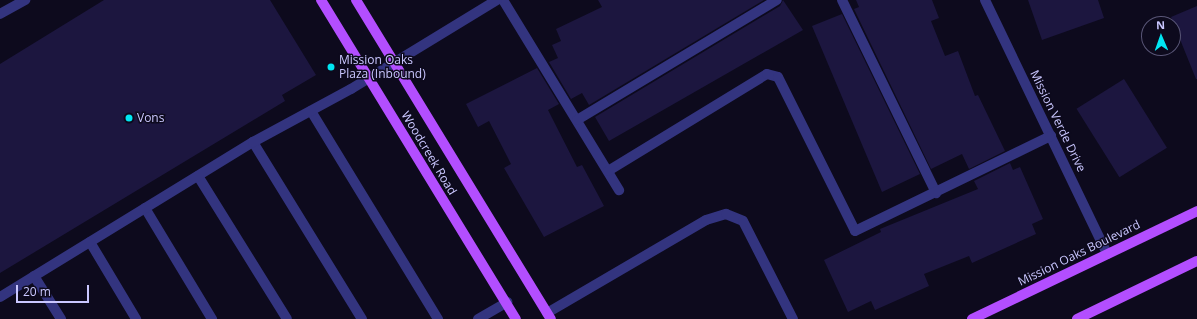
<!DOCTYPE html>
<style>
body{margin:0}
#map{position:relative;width:1197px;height:319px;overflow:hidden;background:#0d0a1d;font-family:"Open Sans",sans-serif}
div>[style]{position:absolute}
.building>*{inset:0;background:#1c163f;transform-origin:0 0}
.minor>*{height:10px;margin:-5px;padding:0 5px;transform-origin:5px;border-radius:5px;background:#33347f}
.major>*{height:10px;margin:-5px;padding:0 5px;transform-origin:5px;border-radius:5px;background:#b34eff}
.dots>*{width:11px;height:11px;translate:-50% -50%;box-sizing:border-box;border:2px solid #0d0a1d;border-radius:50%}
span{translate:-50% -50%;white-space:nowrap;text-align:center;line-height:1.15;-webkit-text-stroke:3px #0d0a1d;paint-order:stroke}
.poi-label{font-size:12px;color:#cac7ff}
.left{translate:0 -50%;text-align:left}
.street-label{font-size:12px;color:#cac7ff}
.north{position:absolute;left:1141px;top:16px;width:40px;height:40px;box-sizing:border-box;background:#0d0a1d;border:1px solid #595677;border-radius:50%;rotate:358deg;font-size:11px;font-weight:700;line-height:16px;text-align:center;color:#cac7ff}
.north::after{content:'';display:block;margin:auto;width:14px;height:18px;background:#00e6f2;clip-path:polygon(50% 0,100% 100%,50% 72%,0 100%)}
.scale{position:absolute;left:16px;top:285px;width:73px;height:18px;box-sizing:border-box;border:2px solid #cac7ff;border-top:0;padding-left:5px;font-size:12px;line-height:14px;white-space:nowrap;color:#cac7ff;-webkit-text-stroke:3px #0d0a1d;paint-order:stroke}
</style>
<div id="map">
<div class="building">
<div style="clip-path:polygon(104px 0,270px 0,316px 75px,282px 95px,285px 101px,0 273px,0 64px)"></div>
<div style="clip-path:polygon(598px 0,764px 0,589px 105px,582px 93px,571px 99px,549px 62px,558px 58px,552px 45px,561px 41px,556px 29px,602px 7px)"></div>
<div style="clip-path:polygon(783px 0,803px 30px,609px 141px,595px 117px,780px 6px)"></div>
<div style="clip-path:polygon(856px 0,932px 0,939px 18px,931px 21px,945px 56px,958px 51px,975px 96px,978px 95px,1005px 151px,969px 169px,962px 154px,931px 169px,854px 9px,859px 7px)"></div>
<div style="clip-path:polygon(1028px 0,1098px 0,1104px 18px,1042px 40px)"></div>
<div style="clip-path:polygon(1197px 6px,1197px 79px,1196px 79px,1171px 17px)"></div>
<div style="clip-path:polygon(842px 14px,920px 174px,882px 192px,812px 26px)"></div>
<div style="clip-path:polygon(537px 68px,559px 104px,548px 110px,577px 167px,582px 165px,604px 206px,544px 237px,504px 168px,511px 164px,489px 121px,478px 127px,466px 104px)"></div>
<div style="left:1124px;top:79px;width:81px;height:56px;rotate:58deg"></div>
<div style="clip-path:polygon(1010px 163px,1013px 170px,1020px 167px,1043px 219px,1032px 224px,1036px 234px,972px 263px,969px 256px,924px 274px,929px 286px,875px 310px,871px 301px,848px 312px,824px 260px,881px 232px,880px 229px,978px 189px,974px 181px)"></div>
</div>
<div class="minor">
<div style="left:503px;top:0;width:223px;rotate:58.6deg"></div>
<div style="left:842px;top:0;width:215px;rotate:64deg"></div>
<div style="left:985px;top:0;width:282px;rotate:64.3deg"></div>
<div style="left:0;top:14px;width:29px;rotate:-29deg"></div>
<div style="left:311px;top:111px;width:244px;rotate:58.6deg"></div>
<div style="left:577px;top:120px;width:233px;rotate:-31deg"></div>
<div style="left:253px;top:142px;width:208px;rotate:58.4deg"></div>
<div style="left:608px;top:171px;width:186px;rotate:-31.4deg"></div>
<div style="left:767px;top:74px;width:11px;rotate:15deg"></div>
<div style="left:778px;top:77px;width:172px;rotate:63.4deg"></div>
<div style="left:855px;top:231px;width:218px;rotate:-25.9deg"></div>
<div style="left:198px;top:176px;width:168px;rotate:58.1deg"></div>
<div style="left:145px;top:208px;width:130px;rotate:58.9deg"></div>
<div style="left:90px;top:242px;width:90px;rotate:59.1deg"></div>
<div style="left:34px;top:276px;width:51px;rotate:57.9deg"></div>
<div style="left:0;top:297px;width:297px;rotate:-31.5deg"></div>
<div style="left:253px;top:142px;width:111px;rotate:-28.4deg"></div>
<div style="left:351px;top:89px;width:171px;rotate:-31.4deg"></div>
<div style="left:547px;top:313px;width:184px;rotate:-30.3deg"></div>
<div style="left:706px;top:220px;width:21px;rotate:-17deg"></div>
<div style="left:726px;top:214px;width:18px;rotate:22deg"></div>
<div style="left:743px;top:221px;width:110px;rotate:63deg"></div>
<div style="left:478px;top:319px;width:34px;rotate:-30deg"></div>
</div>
<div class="major">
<div style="left:321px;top:0;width:374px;rotate:58.6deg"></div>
<div style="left:356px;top:0;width:374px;rotate:58.6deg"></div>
<div style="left:972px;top:319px;width:250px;rotate:-25.6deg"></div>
<div style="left:1077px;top:319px;width:133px;rotate:-25.8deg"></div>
</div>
<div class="dots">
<div style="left:331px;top:67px;background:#00e6f2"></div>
<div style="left:129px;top:118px;background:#00e6f2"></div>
</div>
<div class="poi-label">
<span class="left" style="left:339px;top:67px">Mission Oaks<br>Plaza (Inbound)</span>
<span class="left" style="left:137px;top:118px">Vons</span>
</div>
<div class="street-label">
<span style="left:1058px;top:121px;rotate:64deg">Mission Verde Drive</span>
<span style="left:429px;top:153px;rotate:59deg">Woodcreek Road</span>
<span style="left:1079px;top:253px;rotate:-26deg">Mission Oaks Boulevard</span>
</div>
<div class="north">N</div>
<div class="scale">20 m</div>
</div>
